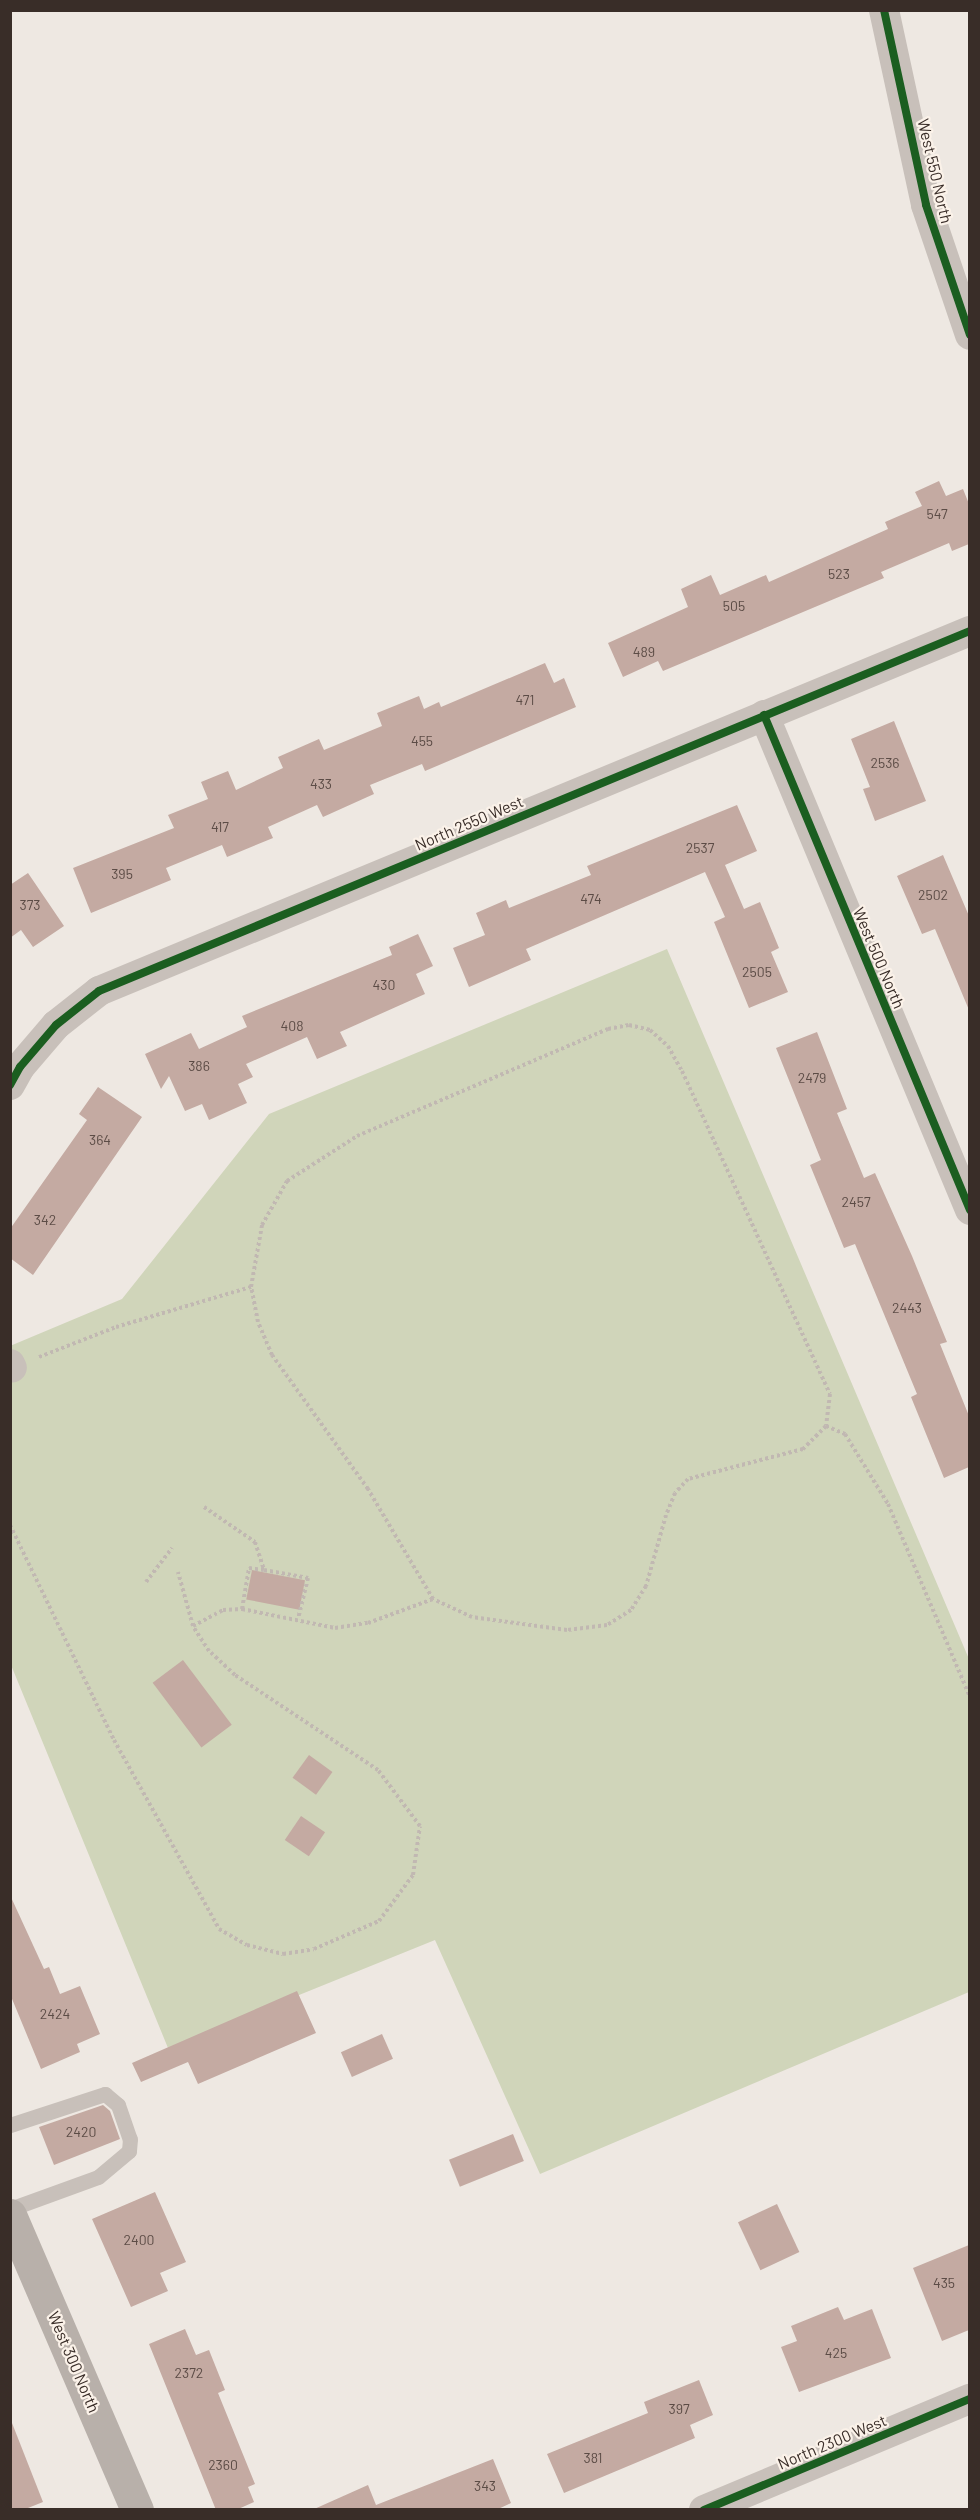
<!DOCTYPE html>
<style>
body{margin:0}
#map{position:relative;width:980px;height:2520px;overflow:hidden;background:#eee8e2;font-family:Barlow,sans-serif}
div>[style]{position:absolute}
.green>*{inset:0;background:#d0d5ba}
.building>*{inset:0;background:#c4aaa2;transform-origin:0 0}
.path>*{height:4px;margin-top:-2px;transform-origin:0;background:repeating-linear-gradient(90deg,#c1b8b2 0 3px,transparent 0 6px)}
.lane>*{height:15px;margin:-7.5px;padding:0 7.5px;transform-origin:7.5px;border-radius:7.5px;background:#c8c0ba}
.street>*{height:30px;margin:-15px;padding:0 15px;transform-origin:15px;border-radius:15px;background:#c8c0ba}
.secondary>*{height:33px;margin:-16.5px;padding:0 16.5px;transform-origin:16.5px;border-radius:16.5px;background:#b8b0aa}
.cycleway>*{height:8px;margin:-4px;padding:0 4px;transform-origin:4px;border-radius:4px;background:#1b5e20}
span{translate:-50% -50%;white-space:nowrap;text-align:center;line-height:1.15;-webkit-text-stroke:4.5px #fbf2e9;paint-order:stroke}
.number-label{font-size:14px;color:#5c4c46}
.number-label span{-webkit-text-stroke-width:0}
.street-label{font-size:16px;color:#392d28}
.frame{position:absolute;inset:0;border:12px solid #392d28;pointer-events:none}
</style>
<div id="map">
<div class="green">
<div style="clip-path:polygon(667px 949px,969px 1659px,969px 1992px,540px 2174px,435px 1940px,168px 2048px,11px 1665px,10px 1346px,122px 1299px,269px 1114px)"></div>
</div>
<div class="building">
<div style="clip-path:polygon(939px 481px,946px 496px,963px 489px,969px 504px,969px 544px,952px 551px,949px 543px,881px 572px,884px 578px,663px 671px,658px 661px,623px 677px,608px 643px,688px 607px,681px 589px,711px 575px,720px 595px,766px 575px,769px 582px,888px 529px,885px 522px,922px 506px,915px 492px)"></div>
<div style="clip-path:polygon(545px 663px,554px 683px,564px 678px,576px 707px,425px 771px,422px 764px,370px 785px,374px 794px,323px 817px,317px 805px,268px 827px,273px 838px,227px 857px,222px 845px,166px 868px,171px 880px,91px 913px,73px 868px,174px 828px,168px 815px,208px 799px,201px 782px,228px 771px,236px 790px,283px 768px,278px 757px,319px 739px,324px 750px,382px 726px,377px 713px,419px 696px,424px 709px,439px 702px,441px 707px)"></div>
<div style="clip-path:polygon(894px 721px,926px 801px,875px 821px,863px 789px,870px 787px,851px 739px)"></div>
<div style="clip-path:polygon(737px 805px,757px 851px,725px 865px,744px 909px,760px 902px,779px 948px,771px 952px,788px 992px,749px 1008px,714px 922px,725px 917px,705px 872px,526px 949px,531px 960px,469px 987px,453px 948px,485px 935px,476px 913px,506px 900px,509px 908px,591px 875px,587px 866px)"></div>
<div style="clip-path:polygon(943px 855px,969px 916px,969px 1010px,935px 929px,922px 934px,897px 876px)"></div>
<div style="clip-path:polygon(28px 873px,64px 926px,33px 947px,21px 930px,10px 938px,10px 885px)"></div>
<div style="clip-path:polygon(418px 934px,433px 966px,416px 974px,425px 994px,340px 1032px,347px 1046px,317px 1059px,307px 1037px,246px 1064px,253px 1077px,238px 1084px,247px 1103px,209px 1120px,202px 1104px,185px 1111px,169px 1076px,161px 1089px,145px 1054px,191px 1033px,199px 1049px,247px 1027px,242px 1016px,392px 955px,389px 947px)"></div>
<div style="clip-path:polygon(817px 1032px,847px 1109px,837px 1113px,864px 1178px,875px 1173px,912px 1256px,947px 1342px,940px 1344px,969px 1416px,969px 1467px,944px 1478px,911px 1397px,917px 1394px,855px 1244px,844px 1248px,810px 1165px,821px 1160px,776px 1048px)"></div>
<div style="clip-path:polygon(98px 1087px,142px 1117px,33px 1275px,10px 1258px,10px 1229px,87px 1120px,79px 1114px)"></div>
<div style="left:252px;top:1570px;width:54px;height:30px;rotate:11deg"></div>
<div style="left:183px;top:1660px;width:81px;height:38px;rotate:53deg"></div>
<div style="left:309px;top:1755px;width:29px;height:28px;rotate:36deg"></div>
<div style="left:301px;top:1816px;width:29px;height:29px;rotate:34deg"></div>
<div style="clip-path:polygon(10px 1895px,44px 1969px,49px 1967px,60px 1994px,80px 1986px,100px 2034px,77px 2044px,80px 2052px,41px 2069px,10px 1994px)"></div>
<div style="clip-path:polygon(297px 1991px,316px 2033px,198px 2084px,188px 2062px,141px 2082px,132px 2063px)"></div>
<div style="left:382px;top:2034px;width:27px;height:45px;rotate:66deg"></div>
<div style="clip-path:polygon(103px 2105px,110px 2111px,120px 2139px,54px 2165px,39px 2127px)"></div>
<div style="left:513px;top:2134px;width:29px;height:69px;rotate:68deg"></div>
<div style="clip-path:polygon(155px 2192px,186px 2262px,160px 2273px,168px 2291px,131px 2307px,92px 2219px)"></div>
<div style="left:777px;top:2204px;width:53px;height:43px;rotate:65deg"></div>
<div style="clip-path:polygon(969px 2245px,969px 2330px,942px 2341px,913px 2268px)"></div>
<div style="clip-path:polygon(838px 2307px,844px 2320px,872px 2309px,891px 2358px,799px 2392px,781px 2347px,797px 2341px,791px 2326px)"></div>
<div style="clip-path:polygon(185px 2329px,196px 2355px,209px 2350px,225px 2390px,218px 2393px,255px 2484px,248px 2487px,254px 2502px,236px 2510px,216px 2510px,149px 2344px)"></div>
<div style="clip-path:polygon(699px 2380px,713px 2415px,690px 2425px,695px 2438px,564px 2493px,547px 2454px,648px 2413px,644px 2402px)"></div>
<div style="clip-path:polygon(12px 2423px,43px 2502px,23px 2510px,10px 2510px)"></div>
<div style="clip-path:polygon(493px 2459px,511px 2503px,496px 2510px,312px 2510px,368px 2485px,376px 2505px)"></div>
</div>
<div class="path">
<div style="left:629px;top:1025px;width:22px;rotate:13deg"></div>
<div style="left:650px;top:1030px;width:24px;rotate:42deg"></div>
<div style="left:668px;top:1046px;width:29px;rotate:61deg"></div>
<div style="left:682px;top:1071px;width:355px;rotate:65.4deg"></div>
<div style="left:830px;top:1394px;width:32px;rotate:97deg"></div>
<div style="left:826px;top:1426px;width:33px;rotate:135deg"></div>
<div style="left:803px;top:1449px;width:119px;rotate:165.4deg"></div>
<div style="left:688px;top:1479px;width:19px;rotate:133deg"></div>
<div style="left:675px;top:1493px;width:24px;rotate:112deg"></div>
<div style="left:666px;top:1515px;width:74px;rotate:105.7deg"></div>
<div style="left:646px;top:1586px;width:28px;rotate:122deg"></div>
<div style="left:631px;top:1610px;width:28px;rotate:148deg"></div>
<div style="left:607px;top:1625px;width:40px;rotate:172.9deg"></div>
<div style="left:567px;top:1630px;width:96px;rotate:-172.2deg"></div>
<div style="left:472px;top:1617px;width:43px;rotate:-155.2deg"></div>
<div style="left:433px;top:1599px;width:128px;rotate:-120.6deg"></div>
<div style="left:368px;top:1489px;width:165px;rotate:-125.6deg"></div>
<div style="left:272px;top:1355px;width:36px;rotate:-113deg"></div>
<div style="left:258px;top:1322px;width:36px;rotate:-101deg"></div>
<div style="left:251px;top:1287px;width:63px;rotate:-79.9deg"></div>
<div style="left:262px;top:1225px;width:51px;rotate:-60.4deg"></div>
<div style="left:287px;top:1181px;width:83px;rotate:-32.7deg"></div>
<div style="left:357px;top:1136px;width:273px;rotate:-23.1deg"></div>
<div style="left:608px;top:1029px;width:21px;rotate:-11deg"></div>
<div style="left:39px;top:1357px;width:83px;rotate:-21.3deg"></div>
<div style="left:116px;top:1327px;width:141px;rotate:-16.5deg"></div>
<div style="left:826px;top:1426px;width:21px;rotate:23deg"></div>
<div style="left:845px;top:1434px;width:82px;rotate:58.4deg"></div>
<div style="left:888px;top:1504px;width:210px;rotate:67deg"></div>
<div style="left:204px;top:1507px;width:62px;rotate:34.5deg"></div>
<div style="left:255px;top:1542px;width:29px;rotate:72deg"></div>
<div style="left:264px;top:1570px;width:45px;rotate:10.3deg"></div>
<div style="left:308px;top:1578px;width:42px;rotate:103.7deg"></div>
<div style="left:10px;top:1525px;width:239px;rotate:64.2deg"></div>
<div style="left:114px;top:1740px;width:216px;rotate:60.9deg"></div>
<div style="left:219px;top:1929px;width:32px;rotate:30deg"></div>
<div style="left:247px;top:1945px;width:37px;rotate:14deg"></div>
<div style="left:283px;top:1954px;width:31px;rotate:-9deg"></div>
<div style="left:314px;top:1949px;width:71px;rotate:-23.3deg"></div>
<div style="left:379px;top:1921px;width:57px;rotate:-53.5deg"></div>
<div style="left:413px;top:1875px;width:49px;rotate:-81.9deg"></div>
<div style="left:420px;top:1826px;width:70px;rotate:-126.9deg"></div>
<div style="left:378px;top:1770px;width:172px;rotate:-146.4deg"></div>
<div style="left:235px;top:1675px;width:35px;rotate:-137deg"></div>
<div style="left:209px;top:1651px;width:30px;rotate:-123deg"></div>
<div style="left:193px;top:1626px;width:56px;rotate:-105.5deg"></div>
<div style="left:146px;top:1582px;width:43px;rotate:-52.6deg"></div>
<div style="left:242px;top:1609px;width:42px;rotate:-80.3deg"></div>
<div style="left:249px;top:1568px;width:15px;rotate:8deg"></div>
<div style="left:193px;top:1626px;width:34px;rotate:-28deg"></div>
<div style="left:223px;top:1610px;width:19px;rotate:-3deg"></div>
<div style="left:242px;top:1609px;width:95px;rotate:11.5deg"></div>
<div style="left:335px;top:1628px;width:33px;rotate:-9deg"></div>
<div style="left:368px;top:1623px;width:69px;rotate:-20.3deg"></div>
</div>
<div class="lane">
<div style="left:10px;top:2125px;width:100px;rotate:-18.1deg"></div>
<div style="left:105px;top:2094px;width:17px;rotate:40deg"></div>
<div style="left:118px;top:2105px;width:36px;rotate:71deg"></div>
<div style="left:130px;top:2139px;width:12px;rotate:95deg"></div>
<div style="left:129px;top:2151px;width:40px;rotate:140deg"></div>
<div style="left:98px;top:2177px;width:94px;rotate:160deg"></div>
</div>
<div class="street">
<div style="left:884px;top:10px;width:199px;rotate:77.8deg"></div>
<div style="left:926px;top:205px;width:137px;rotate:71.3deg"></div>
<div style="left:764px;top:715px;width:536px;rotate:67.4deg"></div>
<div style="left:10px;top:1085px;width:21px;rotate:-61deg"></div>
<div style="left:20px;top:1067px;width:55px;rotate:-49.4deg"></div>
<div style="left:56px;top:1025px;width:55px;rotate:-38.3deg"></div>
<div style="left:99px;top:991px;width:942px;rotate:-22.46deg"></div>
<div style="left:10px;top:1364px;width:4px;rotate:63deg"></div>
<div style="left:704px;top:2510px;width:288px;rotate:-22.7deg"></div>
</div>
<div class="secondary">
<div style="left:10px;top:2215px;width:321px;rotate:66.7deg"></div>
</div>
<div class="cycleway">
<div style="left:884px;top:10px;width:199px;rotate:77.8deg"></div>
<div style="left:926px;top:205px;width:137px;rotate:71.3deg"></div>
<div style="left:764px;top:715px;width:536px;rotate:67.4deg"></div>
<div style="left:10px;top:1085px;width:21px;rotate:-61deg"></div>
<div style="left:20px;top:1067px;width:55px;rotate:-49.4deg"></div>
<div style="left:56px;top:1025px;width:55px;rotate:-38.3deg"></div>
<div style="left:99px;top:991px;width:942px;rotate:-22.46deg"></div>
<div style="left:704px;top:2510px;width:288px;rotate:-22.7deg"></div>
</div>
<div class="number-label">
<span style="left:937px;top:514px">547</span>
<span style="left:839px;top:574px">523</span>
<span style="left:734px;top:606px">505</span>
<span style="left:644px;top:652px">489</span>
<span style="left:525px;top:700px">471</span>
<span style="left:422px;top:741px">455</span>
<span style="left:885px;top:763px">2536</span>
<span style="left:321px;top:784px">433</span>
<span style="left:220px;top:827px">417</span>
<span style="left:700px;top:848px">2537</span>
<span style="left:122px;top:874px">395</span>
<span style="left:933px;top:895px">2502</span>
<span style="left:591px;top:899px">474</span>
<span style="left:30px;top:905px">373</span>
<span style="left:757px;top:972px">2505</span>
<span style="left:384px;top:985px">430</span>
<span style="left:292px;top:1026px">408</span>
<span style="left:199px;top:1066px">386</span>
<span style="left:812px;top:1078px">2479</span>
<span style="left:100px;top:1140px">364</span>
<span style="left:856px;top:1202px">2457</span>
<span style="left:45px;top:1220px">342</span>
<span style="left:907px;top:1308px">2443</span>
<span style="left:55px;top:2014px">2424</span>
<span style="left:81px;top:2132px">2420</span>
<span style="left:139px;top:2240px">2400</span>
<span style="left:944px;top:2283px">435</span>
<span style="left:836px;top:2353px">425</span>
<span style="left:189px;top:2373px">2372</span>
<span style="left:679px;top:2409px">397</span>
<span style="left:593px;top:2458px">381</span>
<span style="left:223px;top:2465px">2360</span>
<span style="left:485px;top:2486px">343</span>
</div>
<div class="street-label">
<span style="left:935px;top:171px;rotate:77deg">West 550 North</span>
<span style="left:469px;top:823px;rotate:-23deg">North 2550 West</span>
<span style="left:879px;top:958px;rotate:67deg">West 500 North</span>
<span style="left:74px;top:2362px;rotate:67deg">West 300 North</span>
<span style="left:832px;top:2442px;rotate:-23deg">North 2300 West</span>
</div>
<div class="frame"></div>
</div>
